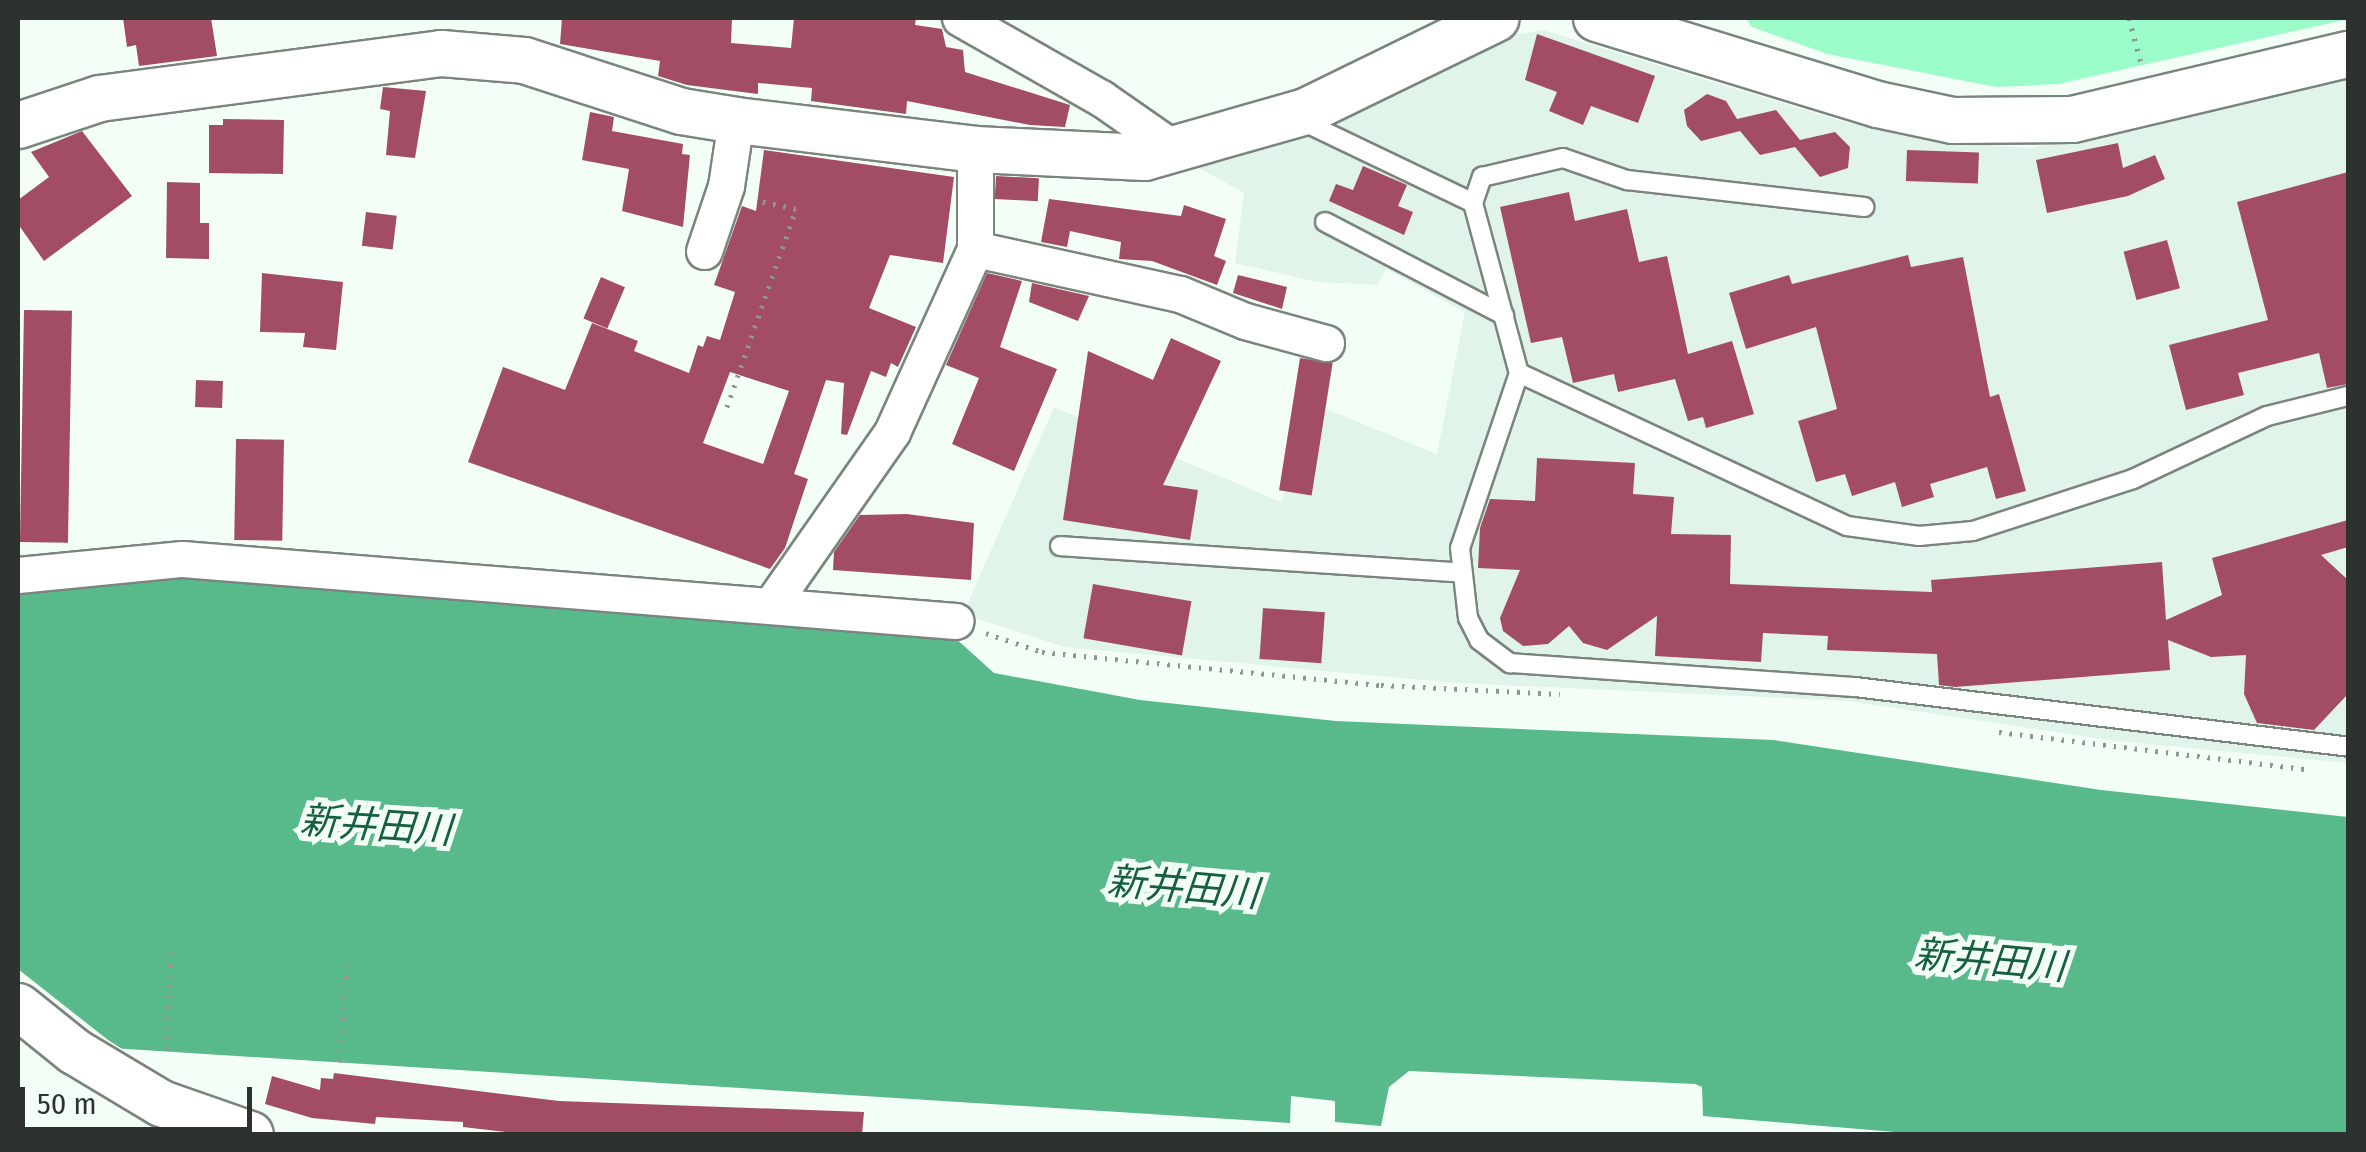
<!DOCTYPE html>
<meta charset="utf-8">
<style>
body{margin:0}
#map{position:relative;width:2366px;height:1152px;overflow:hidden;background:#f3fef7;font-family:"Fira Sans Condensed","Noto Sans JP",sans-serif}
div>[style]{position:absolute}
.built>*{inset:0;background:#e1f4e9}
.green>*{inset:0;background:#9bfcca}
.water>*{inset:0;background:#58ba8b}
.pier>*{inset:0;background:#f3fef7}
.building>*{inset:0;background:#a34d65;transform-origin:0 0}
.path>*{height:5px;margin-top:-2.5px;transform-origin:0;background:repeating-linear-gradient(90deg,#8f9792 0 2.5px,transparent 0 10.5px)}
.roads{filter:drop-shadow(2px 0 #7b847f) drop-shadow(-2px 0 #7b847f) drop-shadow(0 2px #7b847f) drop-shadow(0 -2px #7b847f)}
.service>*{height:18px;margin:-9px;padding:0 9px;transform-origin:9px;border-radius:9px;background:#fff}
.minor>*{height:35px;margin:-17.5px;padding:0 17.5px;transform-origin:17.5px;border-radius:17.5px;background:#fff}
.tertiary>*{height:45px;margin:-22.5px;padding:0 22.5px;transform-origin:22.5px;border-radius:22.5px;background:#fff}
span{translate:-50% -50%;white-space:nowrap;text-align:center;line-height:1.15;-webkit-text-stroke:10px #f3fef7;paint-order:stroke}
.water-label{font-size:38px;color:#166041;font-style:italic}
.frame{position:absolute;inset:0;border:20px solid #2d312f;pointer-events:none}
.scale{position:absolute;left:20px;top:1087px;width:232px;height:45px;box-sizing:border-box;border:5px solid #2d312f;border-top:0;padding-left:12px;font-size:30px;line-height:35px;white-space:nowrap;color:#2d312f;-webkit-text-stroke:8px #f3fef7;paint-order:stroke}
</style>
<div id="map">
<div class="built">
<div style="clip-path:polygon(1543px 30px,1844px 122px,1939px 141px,2029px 148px,2142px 129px,2348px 75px,2348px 763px,2116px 741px,1849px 701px,1456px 683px,1064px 647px,963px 614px,1054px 407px,1281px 502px,1321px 407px,1437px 454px,1465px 312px,1386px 269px,1377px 285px,1317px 282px,1235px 263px,1244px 193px,1195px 166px,1342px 118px,1514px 35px)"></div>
</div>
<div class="green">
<div style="clip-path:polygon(1746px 18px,2348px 18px,2348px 19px,2058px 84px,1996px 87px,1827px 54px,1752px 27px)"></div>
</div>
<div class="water">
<div style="clip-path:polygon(137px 571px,953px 636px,994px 673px,1140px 700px,1336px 721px,1773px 740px,2101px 790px,2348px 817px,2348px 1134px,1919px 1134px,1703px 1116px,1702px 1087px,1695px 1084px,1409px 1071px,1389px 1087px,1381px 1126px,1335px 1122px,1335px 1101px,1291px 1096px,1290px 1123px,18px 1042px,18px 591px)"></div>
</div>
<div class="pier">
<div style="clip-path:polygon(18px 969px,108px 1040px,127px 1052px,18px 1047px)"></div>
</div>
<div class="building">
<div style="clip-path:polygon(123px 18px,211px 18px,217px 56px,139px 66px,136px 45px,127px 47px)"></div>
<div style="clip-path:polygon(562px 18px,732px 18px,731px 43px,791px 48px,794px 18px,916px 18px,915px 25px,942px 29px,946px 47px,963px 50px,965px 72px,1070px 105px,1065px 127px,1030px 125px,907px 101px,906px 114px,811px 101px,812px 88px,758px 83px,758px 94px,687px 85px,658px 76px,660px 61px,560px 44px)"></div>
<div style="clip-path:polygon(1537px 34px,1655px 76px,1638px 123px,1591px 106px,1583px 125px,1549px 111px,1557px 92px,1525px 80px)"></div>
<div style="clip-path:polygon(383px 87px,426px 91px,415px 158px,386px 155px,390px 111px,380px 109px)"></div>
<div style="clip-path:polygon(1707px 94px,1726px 101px,1737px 119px,1776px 110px,1800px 140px,1835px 132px,1850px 147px,1848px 168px,1820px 177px,1795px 147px,1760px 155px,1740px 131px,1701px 141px,1687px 126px,1684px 110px)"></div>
<div style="clip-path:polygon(590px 112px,614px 117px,612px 131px,683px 144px,682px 154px,690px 155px,683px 227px,622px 211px,629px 169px,582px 160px)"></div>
<div style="clip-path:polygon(223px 119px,284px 120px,283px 174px,209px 173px,209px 125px,223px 125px)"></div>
<div style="clip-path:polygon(82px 131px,132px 196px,44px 261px,18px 224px,18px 200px,49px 177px,31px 152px)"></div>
<div style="clip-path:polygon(2118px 143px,2123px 168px,2155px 155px,2165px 179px,2128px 196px,2047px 213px,2036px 160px)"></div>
<div style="clip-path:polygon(evenodd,764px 150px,954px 177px,943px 263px,890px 255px,869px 308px,916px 327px,898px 367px,891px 363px,886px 377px,871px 371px,847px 435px,841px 434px,844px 383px,826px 380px,794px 474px,808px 479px,785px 548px,770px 569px,468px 462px,503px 367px,565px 390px,592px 323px,638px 341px,634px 351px,689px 373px,698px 345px,703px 347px,707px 336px,720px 340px,735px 292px,714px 285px,742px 206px,756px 211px,764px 150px,730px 372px,789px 391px,763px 464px,703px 443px,730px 372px)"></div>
<div style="left:1907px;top:150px;width:72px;height:31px;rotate:2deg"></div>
<div style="clip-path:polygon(1363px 166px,1407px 185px,1398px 206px,1413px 212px,1404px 235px,1329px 201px,1336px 184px,1353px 190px)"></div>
<div style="clip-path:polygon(2348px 172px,2348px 384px,2327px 388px,2319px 353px,2238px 373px,2244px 395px,2186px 410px,2169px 345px,2268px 320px,2237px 202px)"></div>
<div style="left:996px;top:176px;width:43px;height:23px;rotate:3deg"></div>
<div style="clip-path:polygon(167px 182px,200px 183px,200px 223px,209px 223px,209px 259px,166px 258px)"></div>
<div style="clip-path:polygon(1569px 192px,1575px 221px,1627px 209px,1639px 262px,1667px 256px,1688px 354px,1732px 341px,1754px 414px,1706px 428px,1703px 417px,1688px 421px,1675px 379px,1618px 392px,1614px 374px,1573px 383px,1562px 337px,1531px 343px,1500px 207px)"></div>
<div style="clip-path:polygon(1049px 199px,1181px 216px,1184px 205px,1226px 219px,1214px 256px,1226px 261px,1217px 285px,1152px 261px,1119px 259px,1121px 242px,1070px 231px,1067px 247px,1041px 242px)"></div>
<div style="left:366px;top:212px;width:31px;height:34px;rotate:7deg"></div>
<div style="left:2167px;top:240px;width:50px;height:45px;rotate:75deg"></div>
<div style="clip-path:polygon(1908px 255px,1911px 267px,1963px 257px,1990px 397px,1999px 394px,2026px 491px,1996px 499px,1987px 467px,1930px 484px,1934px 497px,1902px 507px,1895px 482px,1852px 496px,1845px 474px,1816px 482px,1798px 421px,1837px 409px,1816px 327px,1746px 349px,1729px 293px,1789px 275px,1792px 284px)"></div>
<div style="clip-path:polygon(262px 273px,343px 282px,336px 350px,303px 347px,305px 333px,260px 332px)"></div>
<div style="clip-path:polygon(987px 273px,1022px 281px,1000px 347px,1057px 369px,1014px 471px,952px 444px,979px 378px,946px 365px)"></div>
<div style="clip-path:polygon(1238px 275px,1287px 287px,1282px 309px,1233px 293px)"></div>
<div style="left:601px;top:277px;width:26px;height:45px;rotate:23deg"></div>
<div style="clip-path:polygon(1032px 283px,1089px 296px,1078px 321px,1029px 302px)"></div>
<div style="left:24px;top:310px;width:48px;height:232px;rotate:1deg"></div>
<div style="clip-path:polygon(1171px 338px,1221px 361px,1163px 485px,1198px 490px,1190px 540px,1063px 520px,1088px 351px,1153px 380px)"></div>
<div style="left:1300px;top:358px;width:33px;height:134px;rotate:9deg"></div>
<div style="left:196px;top:380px;width:27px;height:27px;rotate:2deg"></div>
<div style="left:236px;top:439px;width:48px;height:101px;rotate:1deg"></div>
<div style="clip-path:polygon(1537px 458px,1635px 463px,1633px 494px,1674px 497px,1671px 534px,1731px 535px,1730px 584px,1932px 592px,1931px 580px,2162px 562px,2166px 620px,2222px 595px,2212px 558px,2348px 520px,2348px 547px,2321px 555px,2348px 580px,2348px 694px,2314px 730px,2257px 723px,2244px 694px,2246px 655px,2211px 657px,2168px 640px,2170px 670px,1955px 687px,1939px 685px,1937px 654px,1827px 650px,1828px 636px,1763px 633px,1761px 662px,1655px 656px,1657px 616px,1607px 650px,1583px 643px,1569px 626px,1548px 644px,1523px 646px,1503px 631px,1500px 618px,1520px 570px,1478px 568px,1480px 528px,1490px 499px,1535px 501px)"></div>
<div style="clip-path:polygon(907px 514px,974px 523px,971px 580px,833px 570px,834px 552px,860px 515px)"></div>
<div style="left:1093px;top:584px;width:100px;height:55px;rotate:10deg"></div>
<div style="left:1263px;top:608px;width:62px;height:51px;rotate:4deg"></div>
<div style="clip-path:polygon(334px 1073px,559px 1101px,864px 1112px,862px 1134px,523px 1134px,463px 1127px,463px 1122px,376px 1117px,375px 1124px,312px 1118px,265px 1104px,272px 1076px,320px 1090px,321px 1078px,333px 1079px)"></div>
</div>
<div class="path">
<div style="left:2129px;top:18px;width:47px;rotate:75.1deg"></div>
<div style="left:727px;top:407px;width:210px;rotate:-70.8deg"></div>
<div style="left:796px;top:209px;width:41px;rotate:-167.3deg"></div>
<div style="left:986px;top:633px;width:59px;rotate:18.7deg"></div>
<div style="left:1042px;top:652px;width:341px;rotate:5.6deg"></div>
<div style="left:1381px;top:685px;width:179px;rotate:2.9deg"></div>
<div style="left:1999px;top:732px;width:314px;rotate:6.9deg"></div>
<div style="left:166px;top:1050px;width:102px;rotate:-87.2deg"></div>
<div style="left:339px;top:1062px;width:98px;rotate:-85.3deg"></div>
</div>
<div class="roads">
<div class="service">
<div style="left:1298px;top:119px;width:194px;rotate:25.6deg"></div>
<div style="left:1473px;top:203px;width:176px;rotate:74.9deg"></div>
<div style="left:1519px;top:373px;width:362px;rotate:25deg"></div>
<div style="left:1847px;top:526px;width:73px;rotate:7.9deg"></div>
<div style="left:1919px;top:536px;width:54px;rotate:-5.3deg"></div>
<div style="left:1973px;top:531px;width:168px;rotate:-18deg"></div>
<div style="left:2133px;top:479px;width:148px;rotate:-25.2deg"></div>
<div style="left:2267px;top:416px;width:83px;rotate:-13.9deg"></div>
<div style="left:1473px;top:203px;width:28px;rotate:-71deg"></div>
<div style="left:1482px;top:177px;width:83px;rotate:-13.2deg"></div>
<div style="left:1563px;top:158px;width:68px;rotate:19deg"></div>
<div style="left:1627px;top:180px;width:239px;rotate:6.5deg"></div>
<div style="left:1325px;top:222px;width:202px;rotate:27.5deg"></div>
<div style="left:1519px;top:373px;width:185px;rotate:108.6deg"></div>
<div style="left:1460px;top:548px;width:70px;rotate:83.5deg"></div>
<div style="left:1468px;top:618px;width:25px;rotate:63deg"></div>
<div style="left:1479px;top:640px;width:39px;rotate:37deg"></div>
<div style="left:1510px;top:663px;width:346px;rotate:4deg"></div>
<div style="left:1855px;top:687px;width:497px;rotate:6.9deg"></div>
<div style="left:1060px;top:546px;width:403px;rotate:3.8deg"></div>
</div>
<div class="minor">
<div style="left:960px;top:18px;width:162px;rotate:29.6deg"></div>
<div style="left:1101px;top:98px;width:93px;rotate:34.9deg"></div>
<div style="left:975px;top:249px;width:210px;rotate:12.4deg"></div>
<div style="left:1180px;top:294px;width:70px;rotate:22.6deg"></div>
<div style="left:1245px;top:321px;width:84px;rotate:15.2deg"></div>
<div style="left:704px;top:251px;width:69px;rotate:-71.3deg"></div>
<div style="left:726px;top:186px;width:67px;rotate:-81.4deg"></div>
<div style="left:18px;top:575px;width:165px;rotate:-5.6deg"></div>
<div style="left:182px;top:559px;width:776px;rotate:4.58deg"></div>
<div style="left:771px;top:605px;width:211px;rotate:-55deg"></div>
<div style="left:892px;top:432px;width:201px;rotate:-65.6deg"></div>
<div style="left:975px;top:249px;width:100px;rotate:-90deg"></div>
</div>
<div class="tertiary">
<div style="left:1596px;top:18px;width:294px;rotate:17deg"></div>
<div style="left:1877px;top:104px;width:77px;rotate:12deg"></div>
<div style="left:1952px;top:120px;width:120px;rotate:-0.5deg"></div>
<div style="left:2072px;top:119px;width:284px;rotate:-13.3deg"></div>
<div style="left:18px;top:125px;width:85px;rotate:-18.4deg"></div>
<div style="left:99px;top:98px;width:345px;rotate:-7.5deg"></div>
<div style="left:441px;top:53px;width:83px;rotate:4.8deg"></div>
<div style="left:524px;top:60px;width:165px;rotate:18deg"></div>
<div style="left:681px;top:111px;width:56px;rotate:9.3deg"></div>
<div style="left:736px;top:120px;width:241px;rotate:6.9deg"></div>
<div style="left:975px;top:149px;width:169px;rotate:2.7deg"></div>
<div style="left:1144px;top:157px;width:167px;rotate:-15.9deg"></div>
<div style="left:1305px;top:111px;width:212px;rotate:-26deg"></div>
<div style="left:18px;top:1006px;width:72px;rotate:38.8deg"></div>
<div style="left:74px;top:1051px;width:101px;rotate:30.9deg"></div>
<div style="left:161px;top:1103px;width:94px;rotate:19.2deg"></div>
</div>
</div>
<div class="water-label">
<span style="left:376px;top:826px;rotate:4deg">新井田川</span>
<span style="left:1183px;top:888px;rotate:5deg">新井田川</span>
<span style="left:1990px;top:961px;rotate:5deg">新井田川</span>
</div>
<div class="frame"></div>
<div class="scale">50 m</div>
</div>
